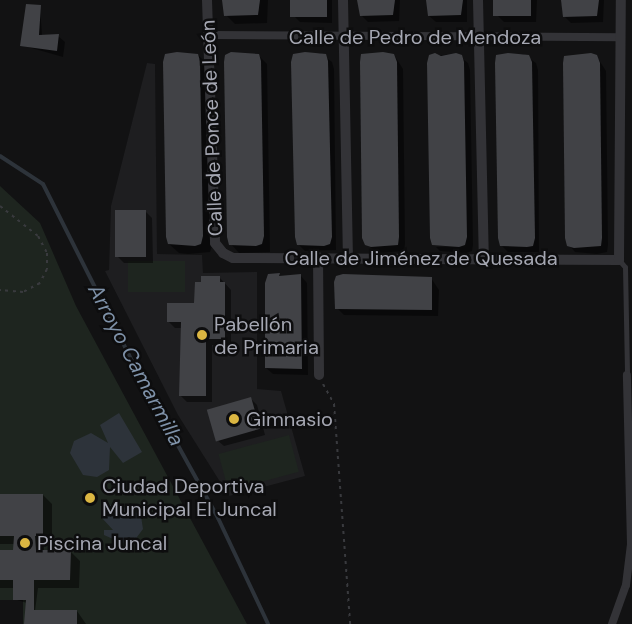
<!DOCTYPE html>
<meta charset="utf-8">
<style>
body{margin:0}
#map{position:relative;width:632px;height:624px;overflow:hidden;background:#121213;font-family:"DM Sans",sans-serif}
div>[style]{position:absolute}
.built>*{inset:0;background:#1e1e20}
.green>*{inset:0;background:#1e251f;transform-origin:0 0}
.water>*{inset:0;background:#2d333a}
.shadow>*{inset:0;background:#0007}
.stream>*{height:4px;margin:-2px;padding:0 2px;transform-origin:2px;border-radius:2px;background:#2d333a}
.building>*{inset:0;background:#414246;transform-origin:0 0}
.path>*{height:2px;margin-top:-1px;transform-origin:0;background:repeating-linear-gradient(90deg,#393a3e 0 3px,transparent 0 7.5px)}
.service>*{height:5px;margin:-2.5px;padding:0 2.5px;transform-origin:2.5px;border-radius:2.5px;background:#333337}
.pedestrian>*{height:8px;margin:-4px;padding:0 4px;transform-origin:4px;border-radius:4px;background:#333337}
.minor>*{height:10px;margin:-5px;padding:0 5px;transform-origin:5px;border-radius:5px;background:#333337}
.dots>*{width:16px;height:16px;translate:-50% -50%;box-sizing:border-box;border:3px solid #0d0d0e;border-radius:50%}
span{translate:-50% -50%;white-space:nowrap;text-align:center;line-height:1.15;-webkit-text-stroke:5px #0d0d0e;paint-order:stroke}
.street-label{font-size:20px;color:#a5a7b2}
.poi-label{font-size:20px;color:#a5a7b2}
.left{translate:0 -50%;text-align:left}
.water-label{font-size:21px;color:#7f92a9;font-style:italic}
</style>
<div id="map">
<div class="built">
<div style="clip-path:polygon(147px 63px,155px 64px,157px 254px,202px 255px,203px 273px,257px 272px,257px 389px,281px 391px,305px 476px,229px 496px,178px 415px,105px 271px,109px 270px,111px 206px)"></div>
</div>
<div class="green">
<div style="clip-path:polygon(0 186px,40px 223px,76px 306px,247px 624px,23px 624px,23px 600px,0 600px)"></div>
<div style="left:185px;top:261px;width:31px;height:57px;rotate:90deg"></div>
<div style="left:289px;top:435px;width:38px;height:73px;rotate:75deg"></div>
</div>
<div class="water">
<div style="clip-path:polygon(119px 413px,142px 452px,123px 463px,110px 447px,109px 470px,97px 477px,83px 475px,70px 453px,74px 441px,91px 433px,108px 443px,100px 425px)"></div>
<div style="clip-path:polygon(110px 505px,129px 508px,141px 516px,143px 529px,134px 541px,122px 543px,104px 535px,104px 530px,113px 530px,102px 518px)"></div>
</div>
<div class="shadow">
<div style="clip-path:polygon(224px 0,268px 0,267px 23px,235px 24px,226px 15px)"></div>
<div style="clip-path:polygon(293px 0,332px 0,332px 23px,300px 22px,294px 16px)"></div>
<div style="clip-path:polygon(361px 0,400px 0,399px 21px,368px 22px,361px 15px)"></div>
<div style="clip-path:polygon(429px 0,467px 0,467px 22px,436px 22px,429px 16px)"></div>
<div style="clip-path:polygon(496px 0,537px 0,536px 22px,504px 22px,497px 15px)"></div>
<div style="clip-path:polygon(564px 0,604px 0,603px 22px,571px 23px,564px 16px)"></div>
<div style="clip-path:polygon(40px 7px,42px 35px,58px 36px,65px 42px,63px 57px,21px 45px)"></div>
<div style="clip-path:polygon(320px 53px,332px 62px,334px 69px,336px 250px,305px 251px,298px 244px,294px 55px)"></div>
<div style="clip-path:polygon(456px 54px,468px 63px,470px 70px,473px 245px,472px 251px,466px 253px,440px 251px,436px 247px,467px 246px,433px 245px,430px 56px)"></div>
<div style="clip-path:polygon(523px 54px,536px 63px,538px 70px,539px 252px,508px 252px,501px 245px,498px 56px)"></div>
<div style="clip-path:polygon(198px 55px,207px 64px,212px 246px,210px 252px,188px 254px,179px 253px,169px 244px)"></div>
<div style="clip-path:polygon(258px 55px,267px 64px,270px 252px,239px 253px,231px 244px)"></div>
<div style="clip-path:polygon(394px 55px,403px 69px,405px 244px,404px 251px,378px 253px,366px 244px)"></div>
<div style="clip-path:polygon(597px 57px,606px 71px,608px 245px,607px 252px,597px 254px,575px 252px,569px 245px)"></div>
<div style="clip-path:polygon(145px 211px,152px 218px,153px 263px,124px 263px,118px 257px)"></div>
<div style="clip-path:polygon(343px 275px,431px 278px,439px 290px,438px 316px,344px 315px,337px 308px)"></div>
<div style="clip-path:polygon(269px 276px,301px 276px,307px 283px,308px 375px,273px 374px,266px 368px)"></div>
<div style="clip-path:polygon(219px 277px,231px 290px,231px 345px,212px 345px,212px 402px,187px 402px,180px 395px,183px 328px,175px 328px,168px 321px,196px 304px)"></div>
<div style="clip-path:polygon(251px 399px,257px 405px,265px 435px,224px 446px,217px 440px)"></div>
<div style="clip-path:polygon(0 495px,43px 495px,52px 504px,52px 544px,44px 544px,44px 552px,71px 552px,80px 561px,79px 588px,38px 588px,35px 611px,77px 611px,86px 624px,25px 624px,27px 603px,14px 599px,14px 588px,0 588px,0 552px,15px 552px,15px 544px,0 544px)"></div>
</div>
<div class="stream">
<div style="left:0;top:156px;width:51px;rotate:33.1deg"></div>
<div style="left:43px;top:184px;width:212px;rotate:63.3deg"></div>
<div style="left:138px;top:373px;width:166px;rotate:61.1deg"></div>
<div style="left:218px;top:518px;width:117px;rotate:64.7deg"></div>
</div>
<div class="building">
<div style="clip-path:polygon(222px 0,260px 0,258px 15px,224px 16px)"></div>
<div style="left:290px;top:0;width:37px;height:17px"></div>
<div style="clip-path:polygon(357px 0,395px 0,393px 15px,360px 16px)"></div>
<div style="clip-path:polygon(426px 0,463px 0,461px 15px,428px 16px)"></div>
<div style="left:493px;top:0;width:38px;height:16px"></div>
<div style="clip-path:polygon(561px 0,599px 0,597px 16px,563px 17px)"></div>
<div style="clip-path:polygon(26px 4px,41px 5px,39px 35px,59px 34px,57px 51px,20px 46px)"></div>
<div style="clip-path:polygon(177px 52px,198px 54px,200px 61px,203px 236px,201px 244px,195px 246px,168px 244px,166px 237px,163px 62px,165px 54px)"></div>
<div style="clip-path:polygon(231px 52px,259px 54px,261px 61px,264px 236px,262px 244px,256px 246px,229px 245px,227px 237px,224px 62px,225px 55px)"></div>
<div style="clip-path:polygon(305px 52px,326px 54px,328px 61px,332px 237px,330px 244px,324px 246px,297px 245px,295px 237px,291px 62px,293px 54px)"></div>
<div style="clip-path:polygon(383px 52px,394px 54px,397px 62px,399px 237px,398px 245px,371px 247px,365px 245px,362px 238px,360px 62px,361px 54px)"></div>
<div style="clip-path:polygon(435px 53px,441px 56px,456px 53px,462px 55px,464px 62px,467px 237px,465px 245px,459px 247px,432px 245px,430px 238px,427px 63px,429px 55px)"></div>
<div style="clip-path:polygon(508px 53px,529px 55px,532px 62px,535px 238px,533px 246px,527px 247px,500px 246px,498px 238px,495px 63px,496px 55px)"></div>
<div style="clip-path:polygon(591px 53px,597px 55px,600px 63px,602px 238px,601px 246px,574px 248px,567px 246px,565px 238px,563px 63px,564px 56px)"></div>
<div style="left:115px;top:210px;width:31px;height:47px"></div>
<div style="clip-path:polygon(280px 273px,279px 276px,301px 274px,302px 369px,265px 368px,265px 283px,268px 274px)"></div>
<div style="clip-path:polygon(343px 274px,432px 277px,432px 310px,335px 309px,334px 282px,336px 276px)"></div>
<div style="clip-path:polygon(201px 276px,220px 276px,220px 282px,225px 282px,225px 339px,206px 339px,206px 396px,179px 396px,181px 322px,167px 322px,167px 303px,194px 303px,195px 282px,201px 282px)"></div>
<div style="left:251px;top:397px;width:33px;height:46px;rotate:74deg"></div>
<div style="clip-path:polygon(0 494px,43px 494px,43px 536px,35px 536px,36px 550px,71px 550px,70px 580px,34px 580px,34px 610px,77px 610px,77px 624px,24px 624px,26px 600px,13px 600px,13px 580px,0 580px,0 550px,13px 550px,14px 536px,0 536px)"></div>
</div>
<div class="path">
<div style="left:0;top:206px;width:48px;rotate:38.3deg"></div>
<div style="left:38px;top:236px;width:19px;rotate:62deg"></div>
<div style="left:47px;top:253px;width:16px;rotate:90deg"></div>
<div style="left:47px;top:269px;width:16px;rotate:117deg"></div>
<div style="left:40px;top:283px;width:19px;rotate:152deg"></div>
<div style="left:23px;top:292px;width:23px;rotate:-175deg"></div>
<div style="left:323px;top:384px;width:23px;rotate:61deg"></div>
<div style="left:334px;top:404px;width:221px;rotate:85.8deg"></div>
</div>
<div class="service">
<div style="left:619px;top:260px;width:9px;rotate:49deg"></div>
<div style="left:625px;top:267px;width:108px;rotate:88.9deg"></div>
</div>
<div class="pedestrian">
<div style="left:209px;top:35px;width:412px;rotate:0.3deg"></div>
<div style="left:612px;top:624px;width:41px;rotate:-70.3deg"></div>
<div style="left:626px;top:585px;width:41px;rotate:-83deg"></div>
<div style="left:631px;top:544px;width:169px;rotate:-91.4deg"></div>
</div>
<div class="minor">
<div style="left:207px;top:0;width:243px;rotate:88.1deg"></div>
<div style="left:215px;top:243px;width:13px;rotate:51deg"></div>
<div style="left:223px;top:253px;width:11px;rotate:27deg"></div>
<div style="left:233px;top:258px;width:386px;rotate:0.3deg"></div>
<div style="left:619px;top:260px;width:260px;rotate:-89.6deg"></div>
<div style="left:343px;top:0;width:257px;rotate:88.9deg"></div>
<div style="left:478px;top:0;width:259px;rotate:88.7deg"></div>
<div style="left:318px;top:257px;width:118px;rotate:89.5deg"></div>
</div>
<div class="dots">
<div style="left:202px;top:335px;background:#dbb642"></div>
<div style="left:234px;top:419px;background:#dbb642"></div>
<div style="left:90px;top:498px;background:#dbb642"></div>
<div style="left:25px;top:543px;background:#dbb642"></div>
</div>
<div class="street-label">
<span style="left:415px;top:37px">Calle de Pedro de Mendoza</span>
<span style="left:212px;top:128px;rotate:-92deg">Calle de Ponce de León</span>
<span style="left:421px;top:258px">Calle de Jiménez de Quesada</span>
</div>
<div class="poi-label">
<span class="left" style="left:214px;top:336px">Pabellón<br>de Primaria</span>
<span class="left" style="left:246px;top:419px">Gimnasio</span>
<span class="left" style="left:102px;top:498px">Ciudad Deportiva<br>Municipal El Juncal</span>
<span class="left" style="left:37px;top:543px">Piscina Juncal</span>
</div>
<div class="water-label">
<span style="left:136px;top:365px;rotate:62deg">Arroyo Camarmilla</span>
</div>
</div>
